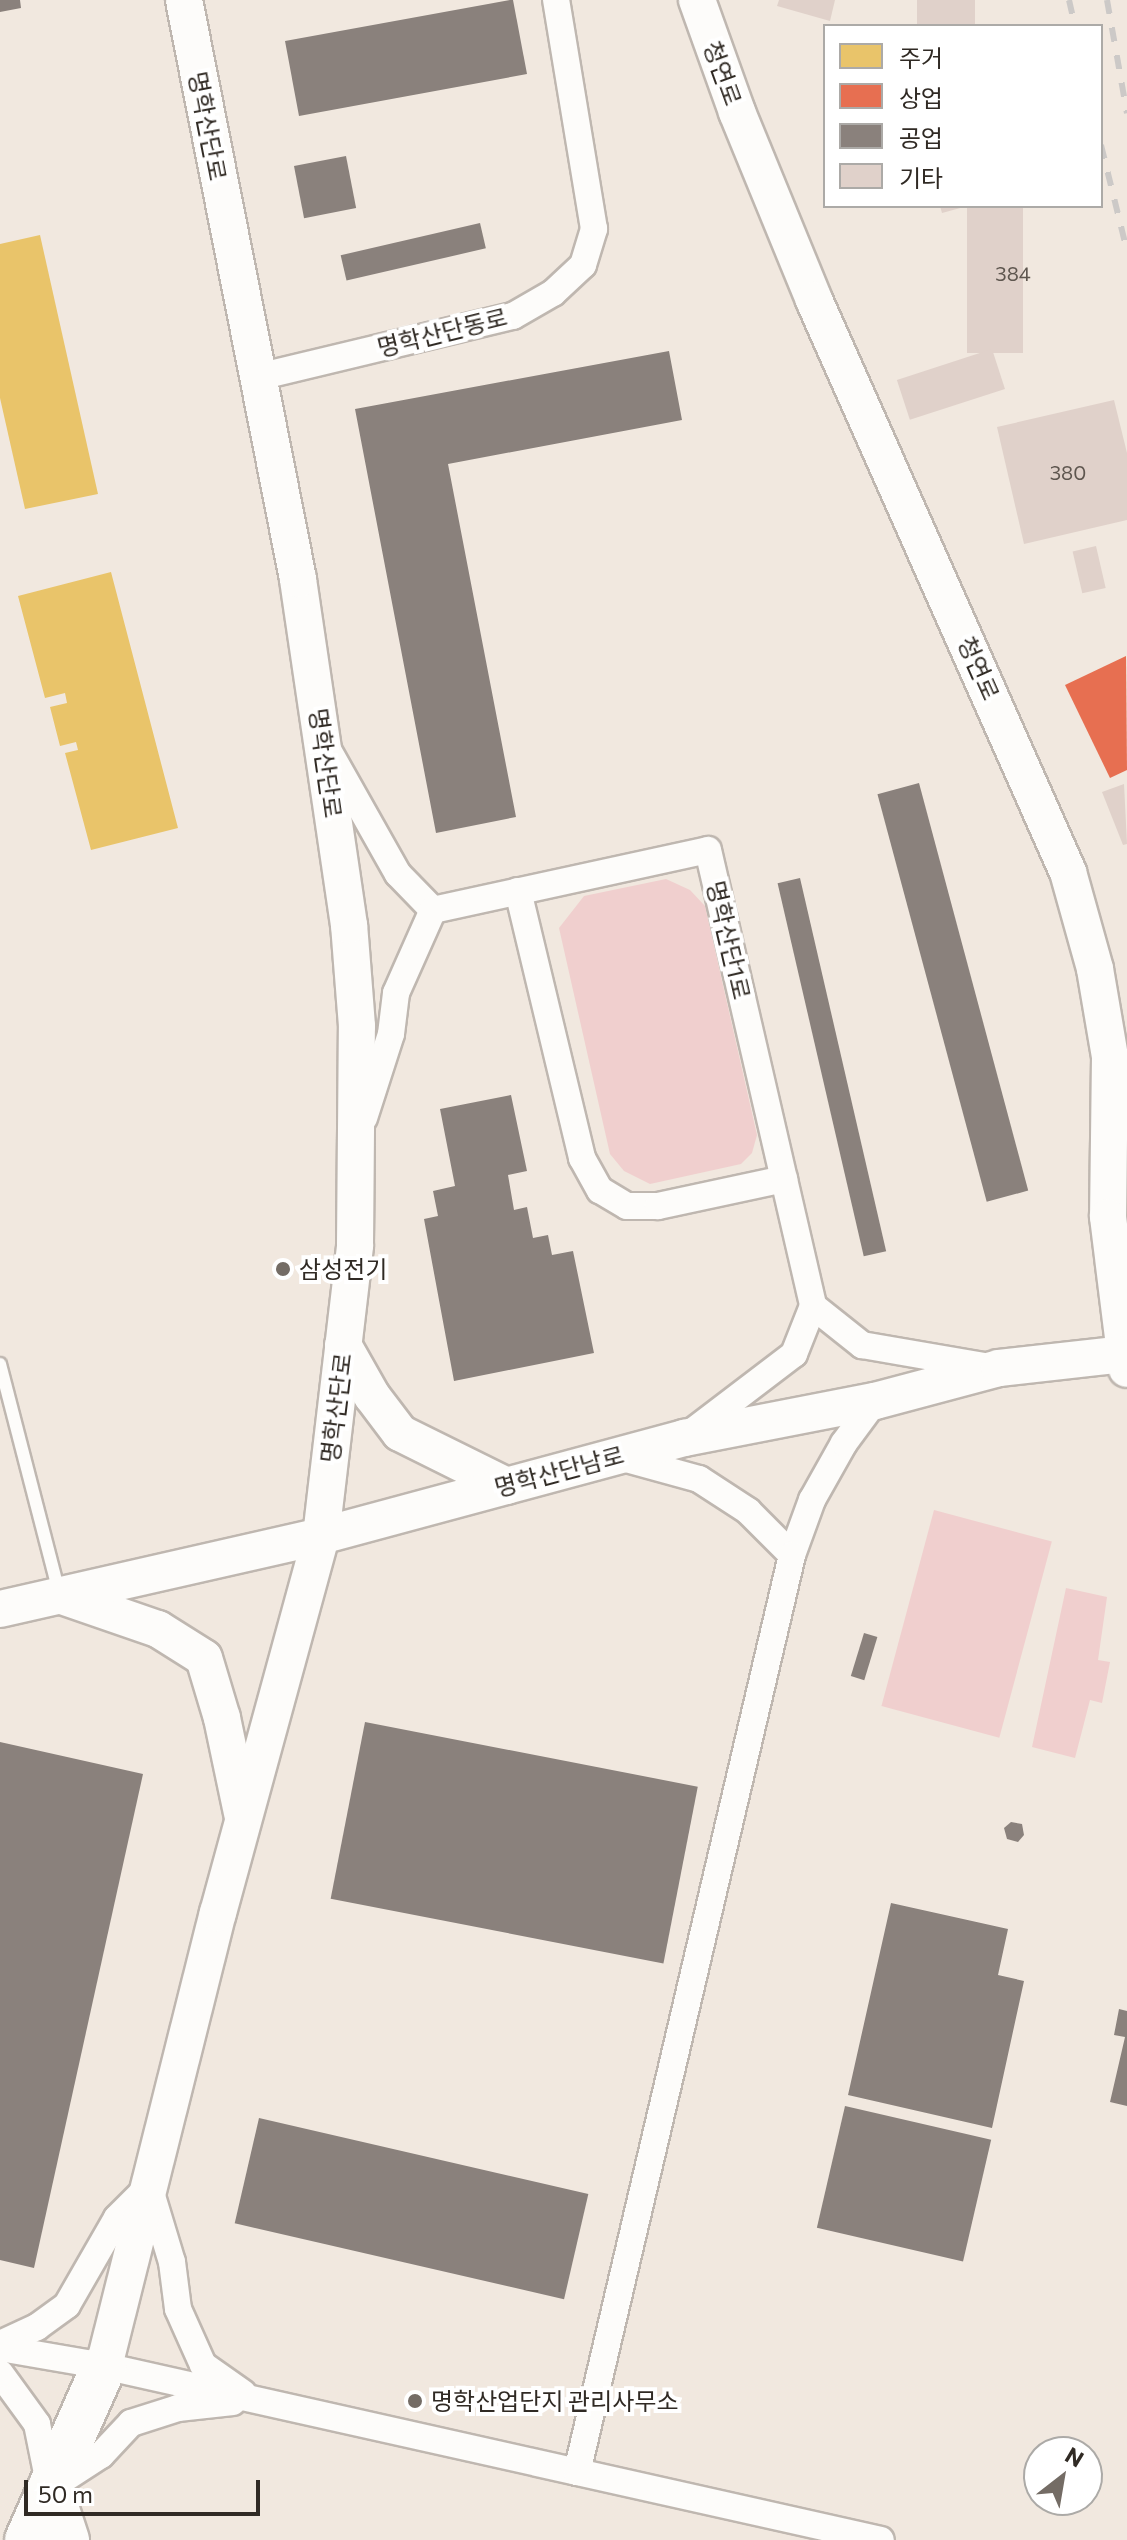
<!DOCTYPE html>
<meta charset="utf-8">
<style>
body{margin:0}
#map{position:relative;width:1127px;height:2540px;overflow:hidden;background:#f1e8df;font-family:Commissioner,"Noto Sans KR",sans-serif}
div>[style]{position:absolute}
.green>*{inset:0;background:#f0cfce;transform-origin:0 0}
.homes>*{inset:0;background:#e9c46a}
.shops>*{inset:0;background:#e76f51}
.industry>*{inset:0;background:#8a817c;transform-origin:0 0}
.building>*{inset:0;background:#e0d1ca;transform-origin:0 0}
.roads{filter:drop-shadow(2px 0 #bfb7b0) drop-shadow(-2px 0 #bfb7b0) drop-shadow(0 2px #bfb7b0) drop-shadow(0 -2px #bfb7b0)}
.lane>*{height:12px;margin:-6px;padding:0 6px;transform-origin:6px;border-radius:6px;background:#fdfcfa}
.street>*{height:26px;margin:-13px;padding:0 13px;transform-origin:13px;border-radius:13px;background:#fdfcfa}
.secondary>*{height:36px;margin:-18px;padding:0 18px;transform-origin:18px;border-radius:18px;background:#fdfcfa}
.highway>*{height:44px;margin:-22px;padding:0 22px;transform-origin:22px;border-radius:22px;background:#fdfcfa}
.rail>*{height:6px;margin-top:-3px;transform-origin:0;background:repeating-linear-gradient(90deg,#ccc9c7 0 14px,transparent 0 28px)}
.dots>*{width:22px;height:22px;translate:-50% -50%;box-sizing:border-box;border:4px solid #fff;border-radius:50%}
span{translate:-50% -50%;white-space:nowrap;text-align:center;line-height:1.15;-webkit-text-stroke:8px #fff;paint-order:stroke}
.number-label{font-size:20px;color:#5e564f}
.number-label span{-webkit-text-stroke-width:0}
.street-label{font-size:24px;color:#302a24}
.poi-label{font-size:24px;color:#302a24}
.left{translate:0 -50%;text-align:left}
.legend{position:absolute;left:823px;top:24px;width:280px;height:184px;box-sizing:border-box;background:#fff;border:2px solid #acaaa7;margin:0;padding:10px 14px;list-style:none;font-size:24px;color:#302a24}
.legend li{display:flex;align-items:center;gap:16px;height:40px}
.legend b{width:40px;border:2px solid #acaaa7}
.north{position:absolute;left:1023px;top:2436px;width:80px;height:80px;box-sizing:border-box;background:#fff;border:2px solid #acaaa7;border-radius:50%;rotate:31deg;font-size:22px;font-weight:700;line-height:32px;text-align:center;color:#302a24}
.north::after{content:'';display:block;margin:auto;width:28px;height:36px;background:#746c65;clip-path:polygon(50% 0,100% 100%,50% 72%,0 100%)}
.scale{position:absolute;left:24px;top:2480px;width:236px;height:36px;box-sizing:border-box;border:4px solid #302a24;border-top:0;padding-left:10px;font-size:24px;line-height:28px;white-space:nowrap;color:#302a24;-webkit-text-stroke:6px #fff;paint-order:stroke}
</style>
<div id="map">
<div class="green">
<div style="clip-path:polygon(666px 879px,690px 890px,705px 906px,757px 1135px,752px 1153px,741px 1164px,650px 1184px,624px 1171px,610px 1154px,559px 928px,584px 896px)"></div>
<div style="left:934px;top:1510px;width:122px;height:203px;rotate:15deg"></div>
<div style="clip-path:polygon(1066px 1588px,1107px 1597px,1098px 1660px,1110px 1662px,1102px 1703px,1090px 1700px,1075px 1758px,1032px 1747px)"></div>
</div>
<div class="homes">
<div style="clip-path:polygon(40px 235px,98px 494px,25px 509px,0 398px,0 244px)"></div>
<div style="clip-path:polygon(111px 572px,178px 828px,91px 850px,65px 753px,78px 750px,76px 742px,60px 746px,50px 707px,67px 703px,65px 693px,45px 698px,18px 596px)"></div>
</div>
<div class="shops">
<div style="clip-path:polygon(1126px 656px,1127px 770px,1110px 778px,1065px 685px)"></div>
</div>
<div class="industry">
<div style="clip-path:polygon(0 0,20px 0,21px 8px,0 12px)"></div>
<div style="clip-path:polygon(510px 0,513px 0,527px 74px,299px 116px,285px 41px)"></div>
<div style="left:346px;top:156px;width:53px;height:53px;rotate:79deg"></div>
<div style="left:480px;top:223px;width:26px;height:143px;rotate:77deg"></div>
<div style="clip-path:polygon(669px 351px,682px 420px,448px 464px,516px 817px,436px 833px,355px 409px)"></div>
<div style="left:919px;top:783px;width:422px;height:43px;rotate:75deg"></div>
<div style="left:800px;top:878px;width:383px;height:23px;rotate:77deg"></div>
<div style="clip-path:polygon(511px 1095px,527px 1171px,508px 1175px,514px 1210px,527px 1207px,533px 1238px,548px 1235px,552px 1255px,573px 1251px,594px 1353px,454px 1381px,424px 1219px,438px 1216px,433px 1191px,455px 1186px,440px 1109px)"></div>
<div style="left:864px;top:1633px;width:14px;height:45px;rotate:17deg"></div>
<div style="left:365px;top:1722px;width:339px;height:180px;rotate:11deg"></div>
<div style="clip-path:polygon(0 1742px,143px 1774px,34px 2268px,0 2260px)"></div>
<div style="clip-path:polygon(1011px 1822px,1022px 1824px,1024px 1835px,1018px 1842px,1007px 1839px,1004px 1828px)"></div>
<div style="clip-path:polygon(891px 1903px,1008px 1929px,998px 1975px,1024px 1981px,992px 2128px,848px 2095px)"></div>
<div style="clip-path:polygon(1119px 2009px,1127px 2011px,1127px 2106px,1110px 2102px,1125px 2037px,1114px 2035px)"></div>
<div style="left:845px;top:2106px;width:150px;height:125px;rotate:13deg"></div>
<div style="left:259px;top:2118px;width:338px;height:108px;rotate:13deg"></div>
</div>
<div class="building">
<div style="clip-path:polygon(779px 0,835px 0,830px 21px,777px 6px)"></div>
<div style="left:917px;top:0;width:58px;height:26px"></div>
<div style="clip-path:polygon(940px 206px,964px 206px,964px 207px,942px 213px)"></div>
<div style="left:967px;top:206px;width:56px;height:147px"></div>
<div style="left:992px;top:349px;width:42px;height:100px;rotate:72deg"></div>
<div style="clip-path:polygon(1114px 400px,1127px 453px,1127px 520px,1024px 544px,997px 427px)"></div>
<div style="left:1096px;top:546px;width:43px;height:24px;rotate:77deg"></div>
<div style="clip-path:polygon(1124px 784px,1127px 844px,1123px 845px,1102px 792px)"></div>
</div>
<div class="roads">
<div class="lane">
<div style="left:0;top:1364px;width:236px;rotate:75.5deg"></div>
</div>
<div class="street">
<div style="left:258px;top:377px;width:262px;rotate:-13.5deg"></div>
<div style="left:513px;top:316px;width:46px;rotate:-29.9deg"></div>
<div style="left:553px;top:293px;width:41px;rotate:-43deg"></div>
<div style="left:583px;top:265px;width:38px;rotate:-73deg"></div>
<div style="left:594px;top:229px;width:232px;rotate:-99.4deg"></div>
<div style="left:328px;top:750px;width:142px;rotate:60.6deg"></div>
<div style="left:398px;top:874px;width:50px;rotate:45.8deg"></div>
<div style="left:518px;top:891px;width:275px;rotate:76.5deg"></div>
<div style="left:582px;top:1158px;width:37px;rotate:61deg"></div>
<div style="left:600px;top:1190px;width:31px;rotate:31deg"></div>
<div style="left:627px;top:1206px;width:31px"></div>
<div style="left:658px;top:1206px;width:129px;rotate:-12.1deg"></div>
<div style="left:433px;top:910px;width:281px;rotate:-12.3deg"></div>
<div style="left:708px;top:850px;width:468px;rotate:77deg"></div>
<div style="left:364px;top:1118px;width:88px;rotate:-72.2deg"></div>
<div style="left:391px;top:1034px;width:41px;rotate:-83deg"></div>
<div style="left:396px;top:993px;width:91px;rotate:-66deg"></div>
<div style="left:813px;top:1306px;width:63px;rotate:38.5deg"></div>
<div style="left:862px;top:1345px;width:130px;rotate:9.8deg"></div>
<div style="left:689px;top:1434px;width:132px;rotate:-37.3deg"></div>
<div style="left:794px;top:1354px;width:52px;rotate:-68.4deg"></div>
<div style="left:619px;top:1457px;width:83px;rotate:15.4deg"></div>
<div style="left:699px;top:1479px;width:59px;rotate:33.1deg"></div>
<div style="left:748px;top:1511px;width:62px;rotate:45deg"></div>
<div style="left:792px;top:1555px;width:59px;rotate:-70deg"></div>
<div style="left:812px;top:1500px;width:65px;rotate:-60.7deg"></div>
<div style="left:844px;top:1443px;width:52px;rotate:-53.6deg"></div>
<div style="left:0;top:2344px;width:41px;rotate:-24.7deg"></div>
<div style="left:37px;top:2327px;width:37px;rotate:-36deg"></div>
<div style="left:67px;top:2305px;width:100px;rotate:-60.1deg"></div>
<div style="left:117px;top:2218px;width:45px;rotate:-45deg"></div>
<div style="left:149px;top:2186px;width:79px;rotate:73.2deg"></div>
<div style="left:172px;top:2262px;width:47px;rotate:82.7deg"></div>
<div style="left:178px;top:2309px;width:61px;rotate:65.9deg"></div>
<div style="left:203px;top:2365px;width:49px;rotate:35deg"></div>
<div style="left:0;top:2348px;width:106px;rotate:9.8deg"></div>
<div style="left:104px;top:2366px;width:796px;rotate:12.62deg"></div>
<div style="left:0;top:2373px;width:63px;rotate:54deg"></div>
<div style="left:37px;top:2424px;width:65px;rotate:78.5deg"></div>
<div style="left:50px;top:2488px;width:61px;rotate:-32.9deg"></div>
<div style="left:101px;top:2455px;width:44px;rotate:-46.8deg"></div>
<div style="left:131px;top:2423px;width:49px;rotate:-17.7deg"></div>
<div style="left:178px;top:2408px;width:55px;rotate:-6.2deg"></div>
<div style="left:577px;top:2472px;width:942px;rotate:-76.8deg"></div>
</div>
<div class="secondary">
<div style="left:697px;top:0;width:119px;rotate:70.3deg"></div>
<div style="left:737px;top:112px;width:203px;rotate:67.7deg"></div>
<div style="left:814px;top:300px;width:626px;rotate:66.06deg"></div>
<div style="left:1068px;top:872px;width:101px;rotate:74.4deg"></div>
<div style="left:1095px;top:969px;width:89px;rotate:80.3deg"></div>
<div style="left:1110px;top:1057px;width:160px;rotate:90.7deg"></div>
<div style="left:1108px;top:1217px;width:153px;rotate:82.9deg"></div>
<div style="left:343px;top:1345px;width:59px;rotate:60.4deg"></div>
<div style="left:372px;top:1396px;width:46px;rotate:52.9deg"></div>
<div style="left:400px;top:1433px;width:119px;rotate:26.4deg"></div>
<div style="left:59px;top:1595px;width:105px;rotate:19deg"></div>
<div style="left:158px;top:1629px;width:54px;rotate:32.2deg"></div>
<div style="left:204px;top:1658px;width:63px;rotate:73.3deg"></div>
<div style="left:222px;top:1718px;width:97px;rotate:78.1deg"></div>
<div style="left:0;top:1609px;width:329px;rotate:-12.8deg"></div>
<div style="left:321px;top:1536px;width:376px;rotate:-15.1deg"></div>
<div style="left:684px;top:1438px;width:195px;rotate:-11deg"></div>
<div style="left:875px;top:1401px;width:128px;rotate:-14.9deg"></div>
<div style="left:999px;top:1368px;width:125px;rotate:-6.4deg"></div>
<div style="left:104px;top:2366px;width:467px;rotate:-75.9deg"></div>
<div style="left:218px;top:1913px;width:391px;rotate:-74.7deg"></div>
<div style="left:321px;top:1536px;width:293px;rotate:-83.3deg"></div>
<div style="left:355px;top:1245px;width:219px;rotate:-89.5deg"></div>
<div style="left:357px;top:1026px;width:101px;rotate:-94.5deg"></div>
<div style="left:349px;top:925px;width:350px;rotate:-98.4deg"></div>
<div style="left:298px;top:579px;width:590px;rotate:-101.14deg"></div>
</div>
<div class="highway">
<div style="left:50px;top:2488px;width:55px;rotate:71.9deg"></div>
<div style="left:27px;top:2540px;width:190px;rotate:-66.1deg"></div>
</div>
</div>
<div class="rail">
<div style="left:1069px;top:0;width:27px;rotate:77deg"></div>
<div style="left:1107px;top:0;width:115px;rotate:80deg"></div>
<div style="left:1101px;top:145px;width:109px;rotate:76.2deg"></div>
</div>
<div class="dots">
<div style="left:283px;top:1269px;background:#746c65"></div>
<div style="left:415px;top:2401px;background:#746c65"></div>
</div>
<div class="number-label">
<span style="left:1013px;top:273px">384</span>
<span style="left:1068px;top:472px">380</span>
</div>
<div class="street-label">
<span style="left:723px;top:73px;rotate:70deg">청연로</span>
<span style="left:208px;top:126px;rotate:79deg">명학산단로</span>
<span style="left:442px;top:332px;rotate:-14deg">명학산단동로</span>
<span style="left:979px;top:668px;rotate:66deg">청연로</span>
<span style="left:326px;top:763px;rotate:82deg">명학산단로</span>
<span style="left:729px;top:940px;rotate:77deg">명학산단1로</span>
<span style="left:336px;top:1408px;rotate:-83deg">명학산단로</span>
<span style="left:559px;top:1471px;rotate:-15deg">명학산단남로</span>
</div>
<div class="poi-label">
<span class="left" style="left:299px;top:1269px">삼성전기</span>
<span class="left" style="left:431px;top:2401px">명학산업단지 관리사무소</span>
</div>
<ul class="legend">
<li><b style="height:22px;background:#e9c46a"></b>주거</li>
<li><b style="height:22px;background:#e76f51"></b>상업</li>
<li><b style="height:22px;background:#8a817c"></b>공업</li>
<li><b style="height:22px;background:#e0d1ca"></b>기타</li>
</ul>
<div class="north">N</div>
<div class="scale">50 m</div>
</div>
